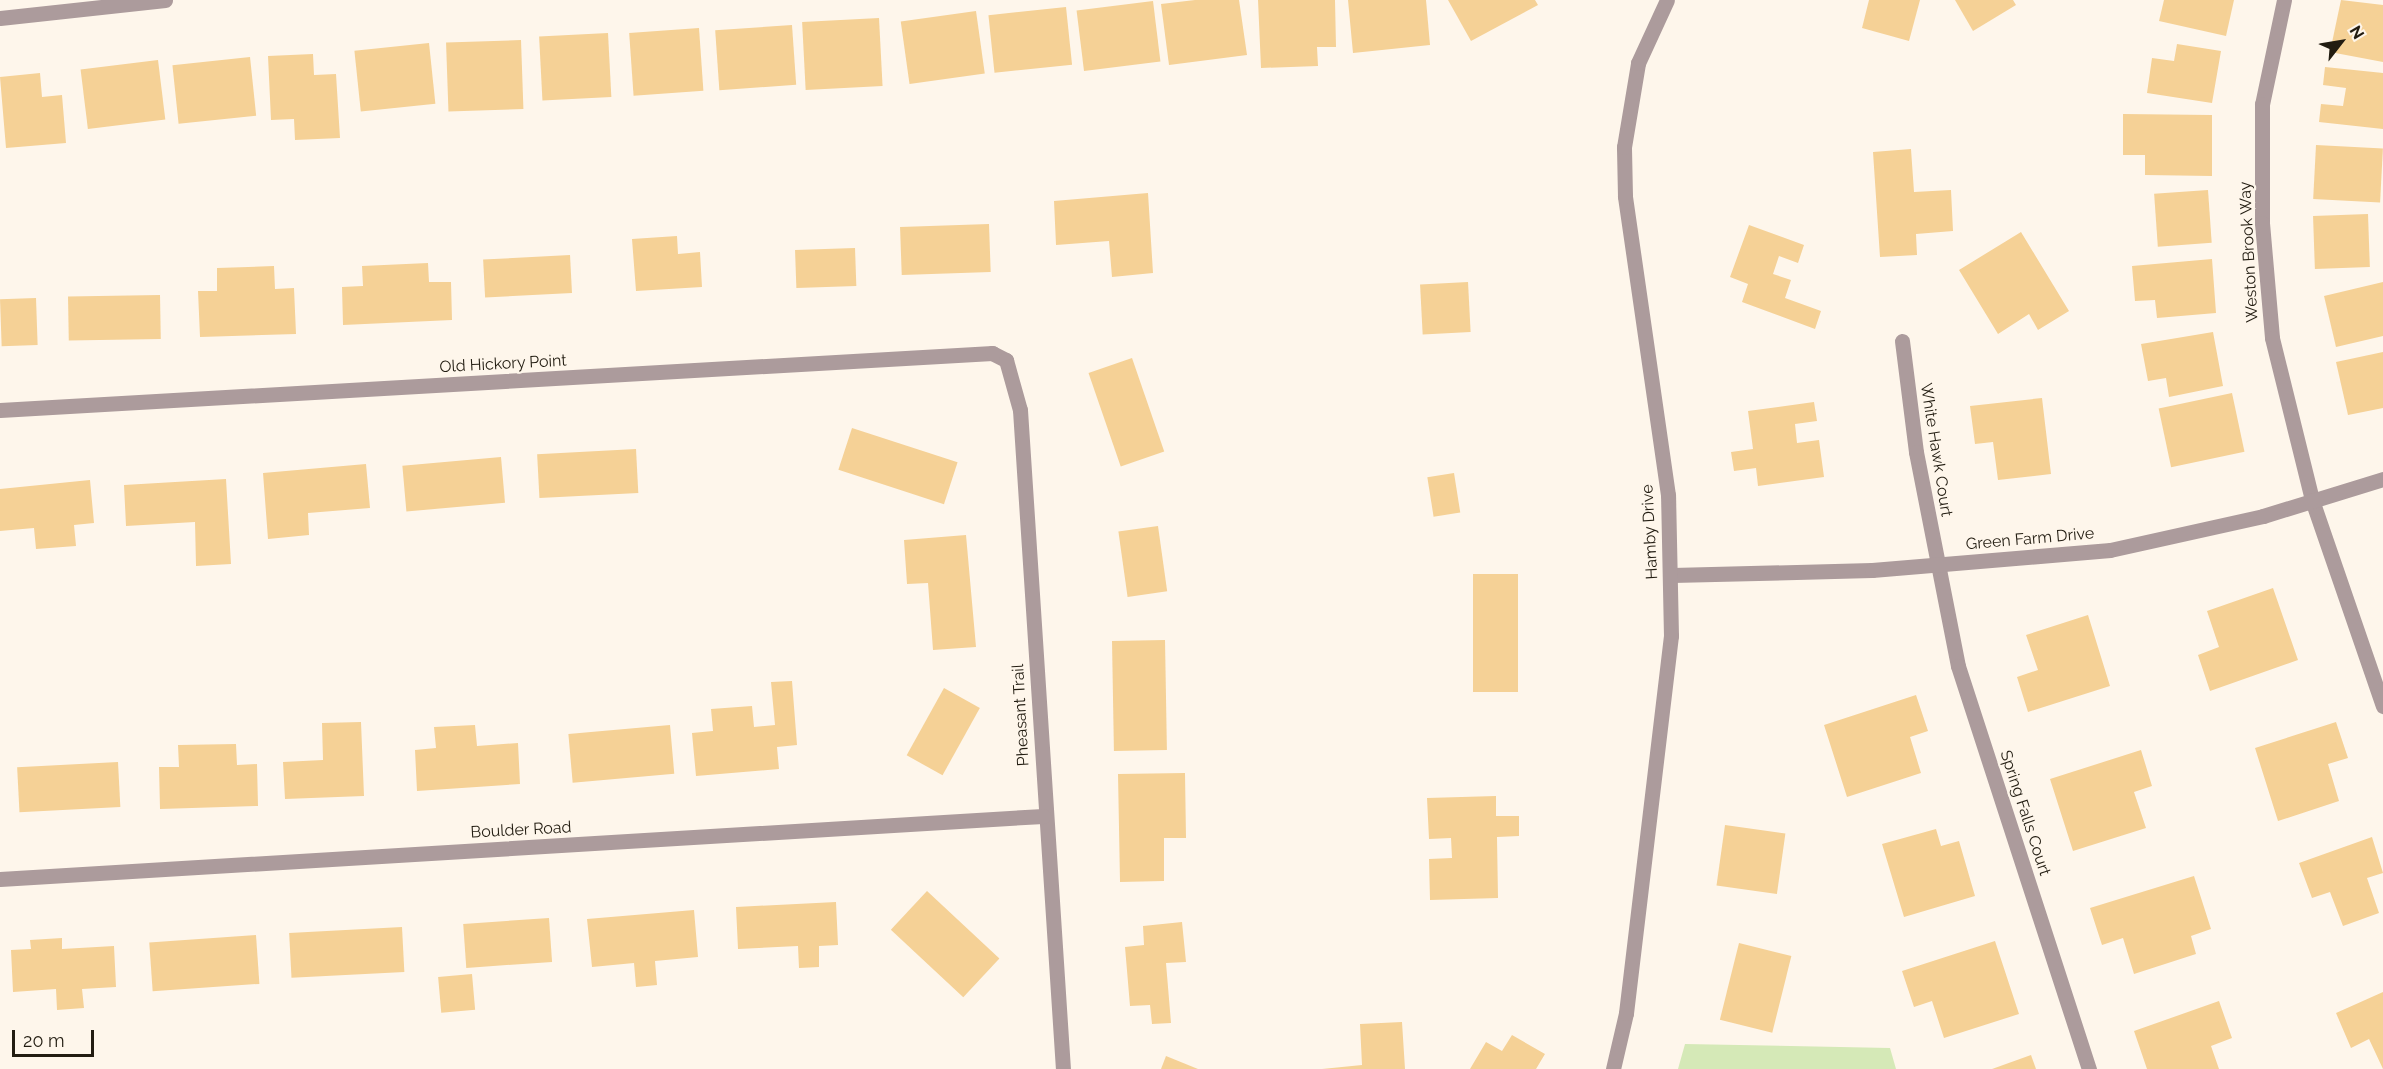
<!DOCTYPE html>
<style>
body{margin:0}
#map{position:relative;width:2383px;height:1069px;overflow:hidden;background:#fef6eb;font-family:Raleway,sans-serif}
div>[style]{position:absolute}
.green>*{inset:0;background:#d5e9b7}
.building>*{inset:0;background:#f5d196;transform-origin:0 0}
.minor>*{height:15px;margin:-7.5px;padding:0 7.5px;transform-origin:7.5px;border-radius:7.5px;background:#ac9b9c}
span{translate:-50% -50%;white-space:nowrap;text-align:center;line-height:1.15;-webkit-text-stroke:4.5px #fef6eb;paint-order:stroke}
.street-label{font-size:16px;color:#221c11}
.north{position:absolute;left:2311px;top:12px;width:60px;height:60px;-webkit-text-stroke:4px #fef6eb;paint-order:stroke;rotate:59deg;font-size:16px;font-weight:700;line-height:24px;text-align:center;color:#221c11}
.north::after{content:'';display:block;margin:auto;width:21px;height:27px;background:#221c11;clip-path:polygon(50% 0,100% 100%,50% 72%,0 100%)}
.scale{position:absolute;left:12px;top:1030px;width:82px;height:27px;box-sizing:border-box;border:3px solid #221c11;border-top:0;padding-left:8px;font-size:18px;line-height:21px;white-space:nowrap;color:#221c11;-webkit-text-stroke:4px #fef6eb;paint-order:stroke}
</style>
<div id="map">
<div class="green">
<div style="clip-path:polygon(1685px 1044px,1890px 1048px,1896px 1069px,1678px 1069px)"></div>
</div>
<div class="building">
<div style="clip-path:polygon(1195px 0,1239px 0,1247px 55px,1169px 65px,1161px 4px)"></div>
<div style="clip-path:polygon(1258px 0,1335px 0,1336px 47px,1317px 47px,1318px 66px,1261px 68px)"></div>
<div style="clip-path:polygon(1348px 0,1426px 0,1430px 45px,1353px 53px)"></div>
<div style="clip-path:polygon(1448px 0,1535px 0,1538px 5px,1471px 41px)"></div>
<div style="clip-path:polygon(1869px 0,1920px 0,1909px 41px,1862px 28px)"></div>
<div style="clip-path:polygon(1955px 0,2013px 0,2016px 5px,1973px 31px)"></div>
<div style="clip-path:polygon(2164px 0,2234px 0,2226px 36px,2159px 21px)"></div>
<div style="clip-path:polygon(2341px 0,2383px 5px,2383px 62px,2330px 52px)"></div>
<div style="left:1153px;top:1px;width:61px;height:77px;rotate:83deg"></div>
<div style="left:1066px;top:7px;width:58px;height:78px;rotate:84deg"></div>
<div style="left:976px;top:11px;width:63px;height:76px;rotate:82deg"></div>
<div style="left:879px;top:18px;width:68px;height:77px;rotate:87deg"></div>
<div style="left:792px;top:25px;width:60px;height:77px;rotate:86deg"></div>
<div style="left:699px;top:28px;width:63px;height:70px;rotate:86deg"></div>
<div style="left:608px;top:33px;width:64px;height:69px;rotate:87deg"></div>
<div style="left:521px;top:40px;width:69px;height:75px;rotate:88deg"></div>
<div style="left:429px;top:43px;width:61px;height:75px;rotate:84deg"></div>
<div style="clip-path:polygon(2177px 44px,2221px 51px,2212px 103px,2147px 93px,2152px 58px,2174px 61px)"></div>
<div style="clip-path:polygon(313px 54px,314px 75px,336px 74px,340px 138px,295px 140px,294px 119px,271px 120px,268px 56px)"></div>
<div style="left:250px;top:57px;width:59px;height:78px;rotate:84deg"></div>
<div style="left:158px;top:60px;width:60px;height:78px;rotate:83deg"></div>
<div style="clip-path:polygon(2325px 67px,2383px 73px,2383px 129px,2319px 122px,2321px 104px,2343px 106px,2346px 88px,2323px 85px)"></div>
<div style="clip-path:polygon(40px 73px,42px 97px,62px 95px,66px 143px,6px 148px,0 77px)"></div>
<div style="clip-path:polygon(2123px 114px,2212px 115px,2212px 176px,2145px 175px,2145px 155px,2123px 155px)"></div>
<div style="left:2316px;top:145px;width:67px;height:54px;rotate:3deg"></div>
<div style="clip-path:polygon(1911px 149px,1914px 192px,1951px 190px,1953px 231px,1916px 234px,1917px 255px,1880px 257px,1873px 152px)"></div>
<div style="left:2208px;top:190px;width:53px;height:54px;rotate:86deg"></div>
<div style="clip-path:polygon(1148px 193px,1153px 273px,1112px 277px,1109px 241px,1056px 245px,1054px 201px)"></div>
<div style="left:2368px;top:214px;width:53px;height:55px;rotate:88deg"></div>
<div style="left:989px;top:224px;width:48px;height:89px;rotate:88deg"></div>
<div style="clip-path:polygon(1749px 225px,1804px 245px,1798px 263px,1779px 256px,1773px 274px,1791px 280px,1785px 298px,1821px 311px,1815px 329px,1742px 302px,1748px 284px,1730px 277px)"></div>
<div style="clip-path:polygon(2021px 232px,2069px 311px,2038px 330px,2029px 314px,1998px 334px,1959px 270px)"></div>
<div style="clip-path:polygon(677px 236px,678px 254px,700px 252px,702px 287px,636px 291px,632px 239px)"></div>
<div style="left:855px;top:248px;width:38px;height:60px;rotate:88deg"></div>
<div style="left:570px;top:255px;width:38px;height:87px;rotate:87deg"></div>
<div style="clip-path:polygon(2212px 259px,2216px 313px,2157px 318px,2155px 300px,2135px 301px,2132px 266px)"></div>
<div style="clip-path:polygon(428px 263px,429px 282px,451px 282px,452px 320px,343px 325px,342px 287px,363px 286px,362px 266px)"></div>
<div style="clip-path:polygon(274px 266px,275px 289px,294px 288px,296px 334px,200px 337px,198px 291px,217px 291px,217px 268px)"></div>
<div style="left:1468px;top:282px;width:50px;height:48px;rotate:87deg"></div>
<div style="clip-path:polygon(2383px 282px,2383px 336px,2336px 347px,2324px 296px)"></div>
<div style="left:160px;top:295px;width:44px;height:92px;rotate:89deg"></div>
<div style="left:36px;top:298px;width:47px;height:36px;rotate:88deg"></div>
<div style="clip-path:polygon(2213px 332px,2223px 386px,2169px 397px,2166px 378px,2148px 381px,2141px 344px)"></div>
<div style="clip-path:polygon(2383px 352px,2383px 408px,2348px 415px,2336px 362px)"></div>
<div style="left:1132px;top:358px;width:99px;height:46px;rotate:71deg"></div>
<div style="left:2232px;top:393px;width:60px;height:75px;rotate:78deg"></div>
<div style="clip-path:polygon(2042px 398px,2051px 474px,1998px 480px,1993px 442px,1975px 444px,1970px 406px)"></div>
<div style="clip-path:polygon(1814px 402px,1817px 421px,1795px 424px,1797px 443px,1819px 440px,1824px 477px,1758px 486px,1756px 468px,1734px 471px,1731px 452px,1753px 449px,1748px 411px)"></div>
<div style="left:852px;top:428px;width:111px;height:44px;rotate:18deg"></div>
<div style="left:636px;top:449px;width:44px;height:99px;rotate:87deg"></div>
<div style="left:501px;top:457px;width:46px;height:99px;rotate:85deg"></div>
<div style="clip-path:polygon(366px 464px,370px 508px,308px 513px,309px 535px,268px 539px,263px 473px)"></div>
<div style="left:1454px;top:473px;width:40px;height:27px;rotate:81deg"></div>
<div style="clip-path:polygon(226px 479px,231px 564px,196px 566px,195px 522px,126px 526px,124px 485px)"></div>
<div style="clip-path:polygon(90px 480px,94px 523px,74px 525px,76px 546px,36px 549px,34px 528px,0 531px,0 489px)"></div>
<div style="left:1158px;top:526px;width:66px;height:40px;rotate:82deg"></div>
<div style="clip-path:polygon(966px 535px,976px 647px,933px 650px,928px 583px,907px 584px,904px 540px)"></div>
<div style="left:1473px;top:574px;width:45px;height:118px"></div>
<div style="clip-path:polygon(2273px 588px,2298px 660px,2210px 691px,2198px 655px,2219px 647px,2207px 611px)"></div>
<div style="clip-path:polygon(2088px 615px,2110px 686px,2028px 712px,2017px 677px,2038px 670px,2026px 635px)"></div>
<div style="left:1165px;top:640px;width:110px;height:53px;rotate:89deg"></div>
<div style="clip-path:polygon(792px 681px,797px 745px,777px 747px,779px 769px,696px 776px,692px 733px,713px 731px,711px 709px,752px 706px,754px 727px,775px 725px,771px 682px)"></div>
<div style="left:944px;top:688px;width:41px;height:77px;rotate:29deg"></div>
<div style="clip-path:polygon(1916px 695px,1928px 731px,1910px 737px,1921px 773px,1847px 797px,1824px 725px)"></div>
<div style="clip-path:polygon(361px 722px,364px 796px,285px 799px,283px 762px,323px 760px,322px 723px)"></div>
<div style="clip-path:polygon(2336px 722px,2348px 758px,2328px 764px,2339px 801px,2278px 821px,2255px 748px)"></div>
<div style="clip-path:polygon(475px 725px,477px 746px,518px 743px,520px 784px,417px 791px,415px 750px,436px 748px,434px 727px)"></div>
<div style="left:670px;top:725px;width:49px;height:102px;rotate:85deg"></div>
<div style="clip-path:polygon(236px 744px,237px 765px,257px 764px,258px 806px,160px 809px,159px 767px,179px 767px,178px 745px)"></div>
<div style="clip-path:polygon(2141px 750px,2152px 786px,2134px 792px,2146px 828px,2073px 851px,2050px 779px)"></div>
<div style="left:118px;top:762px;width:45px;height:101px;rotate:87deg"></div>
<div style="clip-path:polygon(1185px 773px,1186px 838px,1164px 838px,1164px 881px,1120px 882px,1118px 774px)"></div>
<div style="clip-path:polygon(1496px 796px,1496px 816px,1519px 816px,1519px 836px,1497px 837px,1498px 898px,1430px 900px,1429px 859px,1452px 858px,1451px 838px,1429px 839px,1427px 798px)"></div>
<div style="left:1725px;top:825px;width:61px;height:61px;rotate:8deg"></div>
<div style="clip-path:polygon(1936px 829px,1941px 846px,1959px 841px,1975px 896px,1904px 917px,1882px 844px)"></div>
<div style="clip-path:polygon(2372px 837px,2383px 873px,2367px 878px,2379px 913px,2343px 926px,2330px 892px,2312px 898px,2299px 863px)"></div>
<div style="clip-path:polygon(2194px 876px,2211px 929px,2191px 936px,2196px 954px,2134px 974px,2123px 938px,2102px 945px,2090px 908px)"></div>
<div style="left:927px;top:891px;width:99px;height:53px;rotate:43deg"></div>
<div style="clip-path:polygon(836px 902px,838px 945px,819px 946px,819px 967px,799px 968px,798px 946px,738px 949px,736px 907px)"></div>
<div style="clip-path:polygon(694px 910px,698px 957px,655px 961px,657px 985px,636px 987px,634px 963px,592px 967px,587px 919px)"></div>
<div style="left:549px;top:918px;width:44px;height:86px;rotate:86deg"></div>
<div style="clip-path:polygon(1182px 922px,1186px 962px,1166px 963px,1171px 1023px,1152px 1024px,1150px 1005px,1130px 1006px,1125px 947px,1144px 945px,1143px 926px)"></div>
<div style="left:402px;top:927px;width:45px;height:113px;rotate:87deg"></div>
<div style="left:256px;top:935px;width:49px;height:107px;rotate:86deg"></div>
<div style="clip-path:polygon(62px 938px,62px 949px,114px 946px,116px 987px,82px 989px,84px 1008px,57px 1010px,56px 989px,13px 992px,11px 950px,31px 949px,30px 940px)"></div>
<div style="clip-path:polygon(1995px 941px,2019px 1014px,1944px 1038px,1932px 1001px,1914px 1007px,1902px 971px)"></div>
<div style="left:1739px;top:943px;width:54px;height:79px;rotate:14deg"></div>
<div style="left:472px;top:974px;width:36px;height:34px;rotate:85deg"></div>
<div style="clip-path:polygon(2383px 992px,2383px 1069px,2369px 1039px,2351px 1048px,2336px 1013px)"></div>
<div style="clip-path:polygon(2219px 1001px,2232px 1038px,2211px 1046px,2219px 1069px,2147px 1069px,2134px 1031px)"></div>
<div style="clip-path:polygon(1402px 1022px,1405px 1069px,1322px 1069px,1362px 1065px,1360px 1024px)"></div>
<div style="clip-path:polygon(1512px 1035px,1545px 1054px,1536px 1069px,1470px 1069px,1486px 1042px,1502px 1051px)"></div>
<div style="clip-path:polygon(2031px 1055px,2036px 1069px,1992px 1069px)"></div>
<div style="clip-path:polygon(1166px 1056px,1198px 1069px,1161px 1069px)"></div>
</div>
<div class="minor">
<div style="left:2284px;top:0;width:106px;rotate:101.9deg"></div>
<div style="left:2262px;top:104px;width:119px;rotate:90deg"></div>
<div style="left:2262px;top:223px;width:115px;rotate:85deg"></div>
<div style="left:2272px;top:338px;width:167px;rotate:76.1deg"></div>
<div style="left:2312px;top:500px;width:218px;rotate:71deg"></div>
<div style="left:0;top:18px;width:166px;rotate:-6.2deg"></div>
<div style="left:1902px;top:341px;width:112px;rotate:82.8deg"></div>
<div style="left:1916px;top:452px;width:218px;rotate:78.9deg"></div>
<div style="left:1958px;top:666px;width:424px;rotate:72deg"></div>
<div style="left:0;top:410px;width:994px;rotate:-3.29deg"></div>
<div style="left:992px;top:353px;width:16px;rotate:27deg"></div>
<div style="left:1006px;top:360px;width:52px;rotate:74.4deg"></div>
<div style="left:1020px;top:410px;width:660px;rotate:86.27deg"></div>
<div style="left:1672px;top:575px;width:200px;rotate:-1.4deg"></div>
<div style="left:1872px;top:570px;width:239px;rotate:-4.8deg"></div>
<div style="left:2110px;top:550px;width:157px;rotate:-12.5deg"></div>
<div style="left:2263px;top:516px;width:126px;rotate:-17.1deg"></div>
<div style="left:0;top:879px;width:1045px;rotate:-3.46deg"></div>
<div style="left:1613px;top:1069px;width:57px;rotate:-76.9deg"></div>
<div style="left:1626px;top:1013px;width:380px;rotate:-83.2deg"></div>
<div style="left:1671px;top:636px;width:141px;rotate:-91.2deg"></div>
<div style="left:1668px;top:495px;width:302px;rotate:-98.2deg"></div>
<div style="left:1625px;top:196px;width:49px;rotate:-91.2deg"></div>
<div style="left:1624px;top:147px;width:85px;rotate:-80.5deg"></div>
<div style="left:1638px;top:63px;width:69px;rotate:-65.3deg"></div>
</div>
<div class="street-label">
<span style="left:2249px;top:252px;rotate:-93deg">Weston Brook Way</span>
<span style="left:503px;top:364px;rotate:-3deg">Old Hickory Point</span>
<span style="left:1936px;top:450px;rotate:81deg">White Hawk Court</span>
<span style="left:1650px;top:532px;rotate:-93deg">Hamby Drive</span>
<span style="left:2030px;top:539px;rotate:-5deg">Green Farm Drive</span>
<span style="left:1021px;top:715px;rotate:-93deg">Pheasant Trail</span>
<span style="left:2025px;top:813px;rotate:72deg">Spring Falls Court</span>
<span style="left:521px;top:830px;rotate:-3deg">Boulder Road</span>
</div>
<div class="north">N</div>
<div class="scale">20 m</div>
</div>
